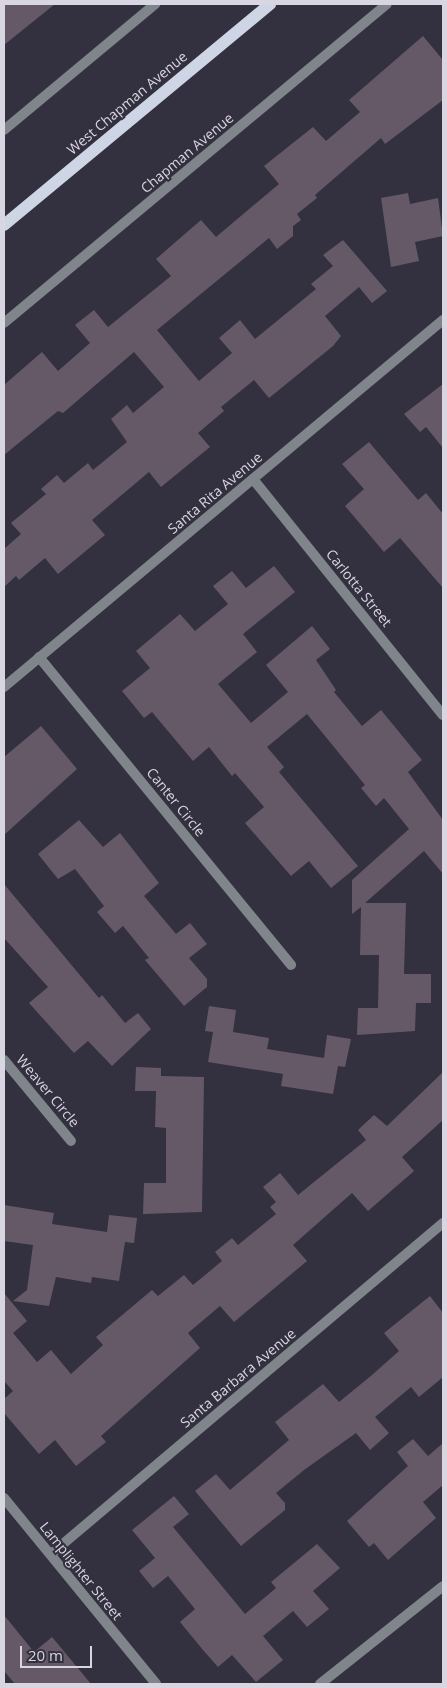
<!DOCTYPE html>
<style>
body{margin:0}
#map{position:relative;width:447px;height:1688px;overflow:hidden;background:#33303f;font-family:"Open Sans",sans-serif}
div>[style]{position:absolute}
.building>*{inset:0;background:#655967}
.minor>*{height:10px;margin:-5px;padding:0 5px;transform-origin:5px;border-radius:5px;background:#80848b}
.primary>*{height:12px;margin:-6px;padding:0 6px;transform-origin:6px;border-radius:6px;background:#ced5e4}
span{translate:-50% -50%;white-space:nowrap;text-align:center;line-height:1.15;-webkit-text-stroke:4px #33303f;paint-order:stroke}
.street-label{font-size:14px;color:#d8d6e0}
.frame{position:absolute;inset:0;border:5px solid #d8d6e0;pointer-events:none}
.scale{position:absolute;left:20px;top:1646px;width:72px;height:22px;box-sizing:border-box;border:2px solid #d8d6e0;border-top:0;padding-left:6px;font-size:15px;line-height:18px;white-space:nowrap;color:#d8d6e0;-webkit-text-stroke:4px #33303f;paint-order:stroke}
</style>
<div id="map">
<div class="building">
<div style="clip-path:polygon(4px 4px,55px 4px,4px 45px)"></div>
<div style="clip-path:polygon(423px 36px,443px 60px,443px 100px,385px 144px,381px 138px,315px 195px,317px 198px,297px 214px,301px 220px,293px 226px,293px 236px,277px 249px,269px 238px,157px 330px,199px 381px,232px 353px,219px 338px,240px 320px,255px 339px,316px 289px,311px 284px,333px 266px,323px 255px,343px 240px,387px 291px,372px 303px,359px 287px,325px 316px,341px 336px,333px 346px,269px 398px,254px 380px,221px 407px,224px 411px,198px 433px,210px 447px,161px 487px,149px 472px,92px 520px,105px 535px,58px 574px,45px 558px,19px 580px,16px 576px,4px 587px,4px 549px,21px 534px,11px 523px,46px 494px,41px 489px,57px 475px,64px 483px,88px 463px,93px 470px,127px 442px,111px 419px,127px 405px,133px 413px,164px 387px,134px 352px,63px 413px,58px 411px,4px 455px,4px 385px,42px 352px,58px 371px,90px 343px,75px 325px,94px 310px,108px 327px,171px 276px,156px 259px,201px 220px,216px 237px,279px 184px,264px 166px,313px 127px,326px 141px,360px 112px,349px 100px)"></div>
<div style="clip-path:polygon(408px 193px,410px 204px,438px 198px,443px 236px,415px 242px,419px 261px,391px 267px,381px 198px)"></div>
<div style="clip-path:polygon(443px 384px,443px 448px,426px 427px,420px 432px,404px 414px)"></div>
<div style="clip-path:polygon(369px 442px,418px 500px,426px 493px,443px 514px,443px 588px,400px 538px,384px 552px,345px 506px,364px 489px,342px 464px)"></div>
<div style="clip-path:polygon(274px 566px,295px 592px,243px 634px,257px 652px,218px 684px,251px 723px,288px 692px,266px 665px,312px 626px,330px 649px,316px 660px,336px 690px,334px 692px,362px 726px,381px 710px,422px 760px,408px 772px,443px 820px,443px 874px,424px 851px,365px 903px,406px 903px,404px 974px,431px 974px,431px 1003px,416px 1003px,415px 1031px,357px 1035px,358px 1008px,378px 1008px,379px 955px,360px 955px,361px 907px,352px 914px,352px 880px,409px 829px,384px 798px,376px 806px,361px 788px,365px 785px,307px 714px,267px 747px,284px 767px,279px 772px,358px 866px,331px 888px,309px 861px,291px 876px,245px 823px,264px 807px,235px 773px,232px 776px,209px 747px,193px 761px,152px 712px,144px 718px,122px 691px,150px 668px,136px 651px,180px 614px,195px 631px,228px 604px,213px 586px,232px 571px,246px 588px)"></div>
<div style="clip-path:polygon(41px 726px,77px 769px,4px 835px,4px 757px)"></div>
<div style="clip-path:polygon(79px 820px,103px 847px,120px 833px,159px 883px,144px 896px,176px 934px,190px 923px,207px 944px,189px 958px,207px 979px,207px 987px,184px 1006px,145px 960px,149px 958px,123px 926px,115px 933px,97px 912px,104px 906px,75px 869px,58px 879px,38px 854px)"></div>
<div style="clip-path:polygon(4px 884px,99px 998px,102px 995px,125px 1023px,138px 1013px,151px 1029px,112px 1066px,88px 1041px,74px 1053px,29px 1003px,48px 987px,4px 938px)"></div>
<div style="clip-path:polygon(209px 1006px,236px 1010px,233px 1032px,269px 1038px,267px 1049px,324px 1058px,327px 1035px,351px 1039px,345px 1067px,338px 1066px,333px 1094px,281px 1086px,283px 1074px,208px 1062px,213px 1032px,205px 1031px)"></div>
<div style="clip-path:polygon(136px 1067px,161px 1068px,161px 1076px,204px 1077px,202px 1212px,143px 1214px,144px 1183px,166px 1183px,166px 1128px,155px 1127px,156px 1091px,135px 1091px)"></div>
<div style="clip-path:polygon(443px 1072px,443px 1120px,402px 1157px,414px 1171px,368px 1211px,352px 1193px,293px 1245px,307px 1261px,234px 1322px,220px 1306px,188px 1333px,200px 1348px,101px 1436px,106px 1442px,76px 1466px,55px 1440px,39px 1454px,4px 1413px,4px 1399px,13px 1391px,4px 1381px,4px 1293px,27px 1321px,13px 1333px,37px 1362px,51px 1350px,71px 1374px,103px 1345px,96px 1337px,152px 1290px,158px 1296px,184px 1275px,193px 1285px,222px 1261px,215px 1252px,232px 1238px,238px 1245px,276px 1214px,270px 1207px,276px 1202px,263px 1187px,280px 1173px,298px 1195px,366px 1140px,358px 1130px,374px 1115px,387px 1126px)"></div>
<div style="clip-path:polygon(4px 1205px,54px 1213px,52px 1224px,107px 1232px,109px 1215px,137px 1218px,134px 1243px,125px 1242px,119px 1281px,92px 1277px,91px 1283px,56px 1277px,49px 1306px,13px 1301px,27px 1290px,33px 1245px,4px 1241px)"></div>
<div style="clip-path:polygon(430px 1296px,443px 1313px,443px 1377px,419px 1397px,411px 1387px,375px 1417px,389px 1433px,370px 1450px,356px 1433px,304px 1470px,276px 1493px,285px 1503px,285px 1510px,241px 1546px,195px 1491px,216px 1474px,230px 1490px,289px 1440px,275px 1422px,323px 1384px,339px 1402px,372px 1375px,399px 1351px,384px 1333px)"></div>
<div style="clip-path:polygon(413px 1439px,428px 1456px,443px 1443px,443px 1485px,423px 1502px,436px 1518px,388px 1560px,374px 1543px,369px 1547px,347px 1521px,408px 1466px,397px 1452px)"></div>
<div style="clip-path:polygon(174px 1496px,189px 1514px,173px 1527px,245px 1614px,276px 1588px,271px 1582px,317px 1544px,340px 1568px,313px 1591px,329px 1609px,307px 1627px,293px 1611px,263px 1636px,283px 1660px,256px 1682px,232px 1655px,218px 1667px,203px 1650px,180px 1622px,195px 1609px,168px 1576px,153px 1588px,139px 1571px,155px 1558px,132px 1530px)"></div>
<div style="clip-path:polygon(4px 1615px,34px 1652px,52px 1637px,91px 1684px,15px 1684px,4px 1671px)"></div>
</div>
<div class="minor">
<div style="left:4px;top:130px;width:197px;rotate:-39.8deg"></div>
<div style="left:4px;top:323px;width:498px;rotate:-39.8deg"></div>
<div style="left:253px;top:479px;width:303px;rotate:51.2deg"></div>
<div style="left:39px;top:657px;width:398px;rotate:50.7deg"></div>
<div style="left:4px;top:687px;width:572px;rotate:-39.9deg"></div>
<div style="left:4px;top:1060px;width:105px;rotate:50.4deg"></div>
<div style="left:4px;top:1498px;width:240px;rotate:50.7deg"></div>
<div style="left:51px;top:1554px;width:513px;rotate:-40.18deg"></div>
<div style="left:320px;top:1684px;width:157px;rotate:-38.5deg"></div>
</div>
<div class="primary">
<div style="left:4px;top:225px;width:346px;rotate:-39.7deg"></div>
</div>
<div class="street-label">
<span style="left:127px;top:103px;rotate:-40deg">West Chapman Avenue</span>
<span style="left:187px;top:153px;rotate:-40deg">Chapman Avenue</span>
<span style="left:215px;top:493px;rotate:-40deg">Santa Rita Avenue</span>
<span style="left:359px;top:588px;rotate:51deg">Carlotta Street</span>
<span style="left:176px;top:802px;rotate:51deg">Canter Circle</span>
<span style="left:48px;top:1091px;rotate:50deg">Weaver Circle</span>
<span style="left:238px;top:1378px;rotate:-40deg">Santa Barbara Avenue</span>
<span style="left:81px;top:1571px;rotate:51deg">Lamplighter Street</span>
</div>
<div class="frame"></div>
<div class="scale">20 m</div>
</div>
